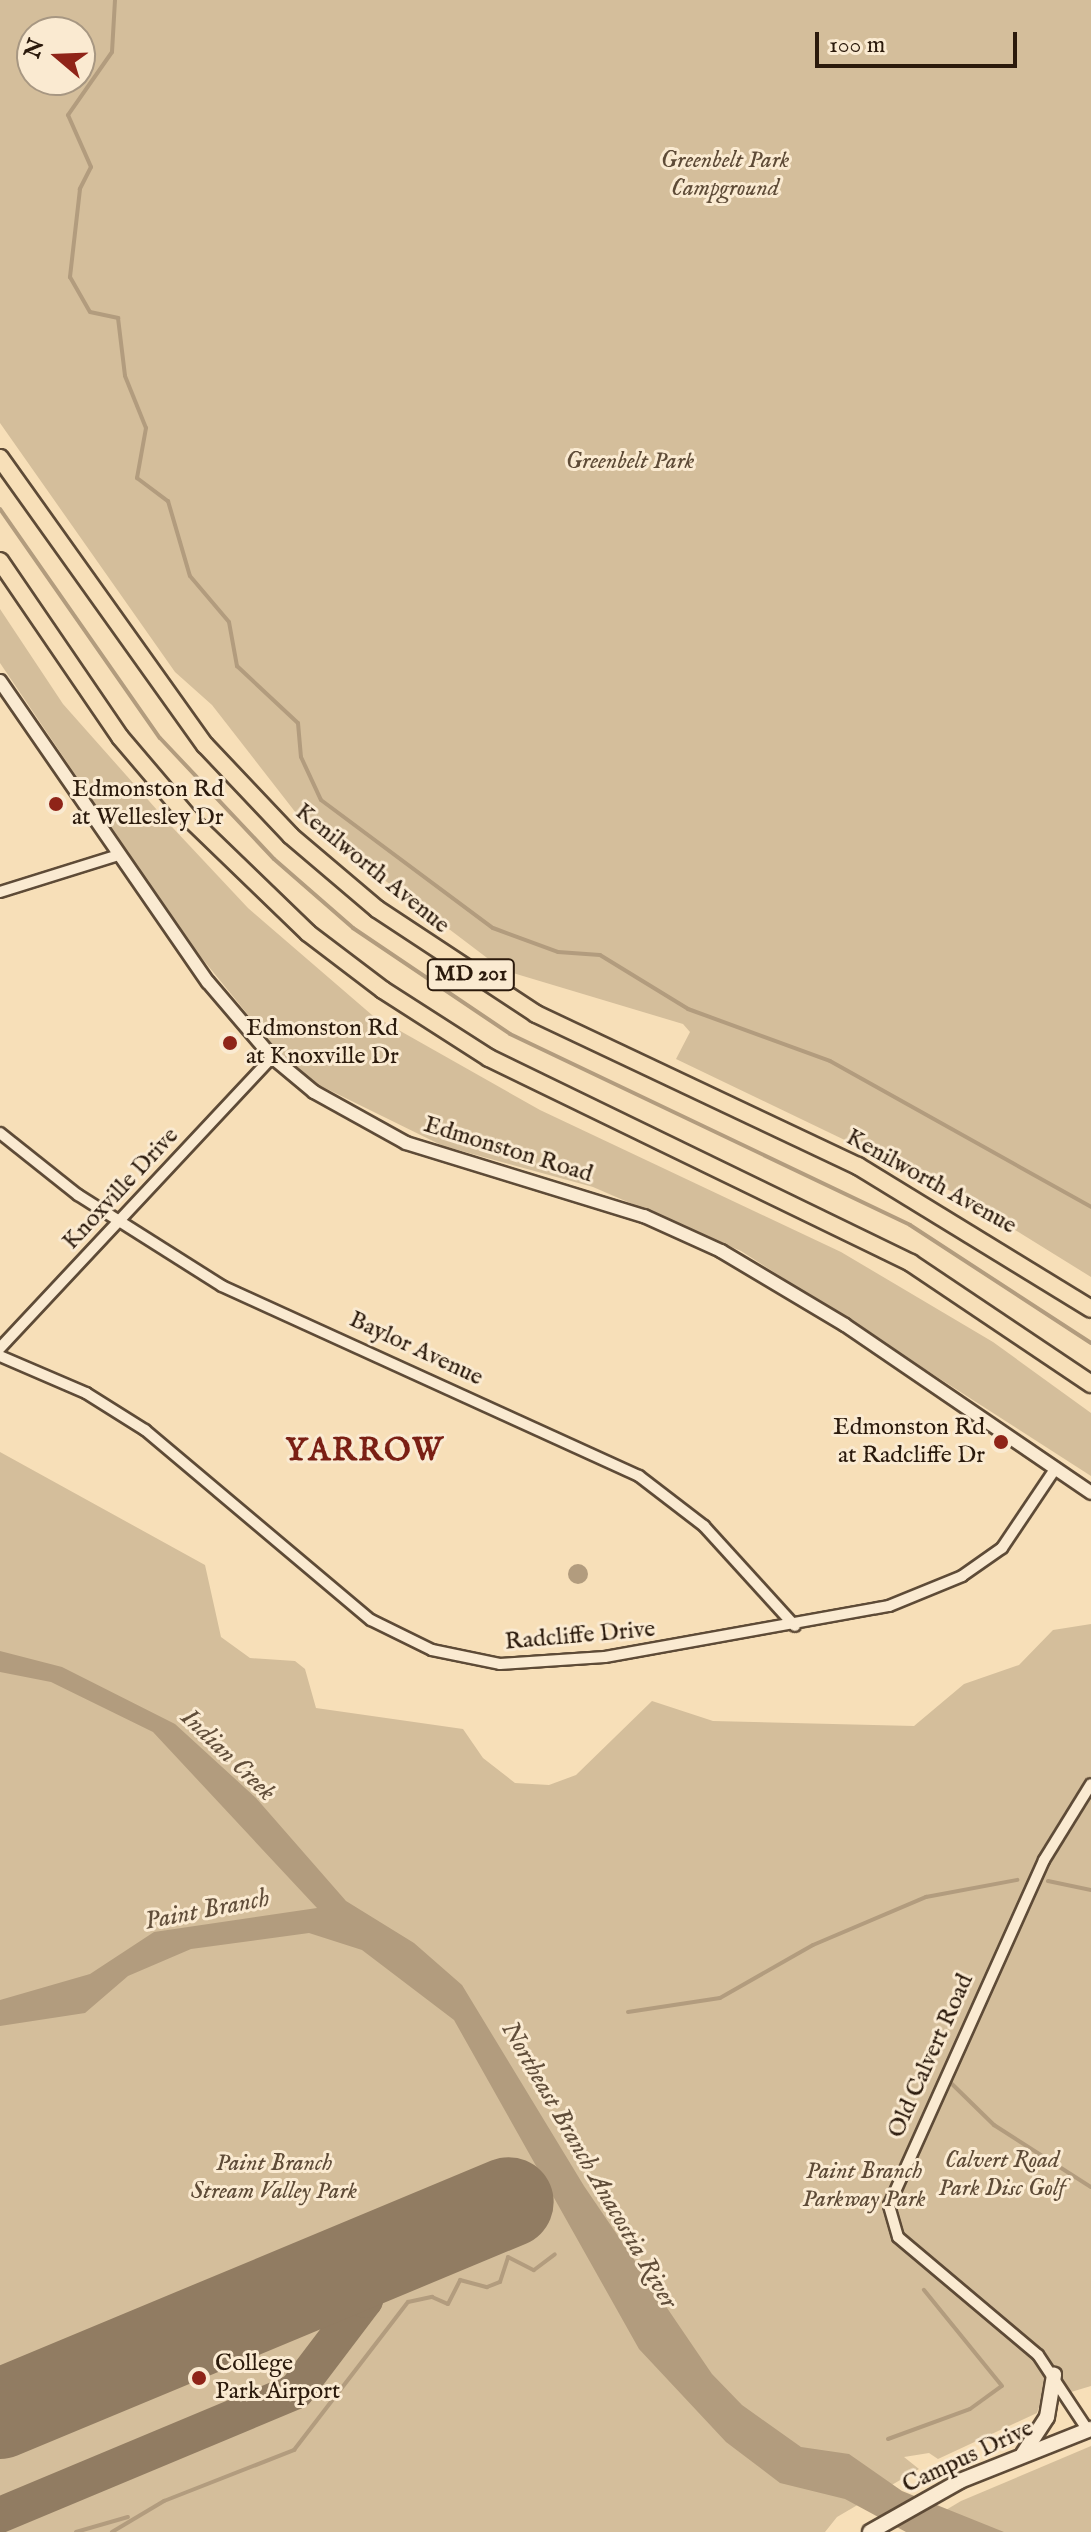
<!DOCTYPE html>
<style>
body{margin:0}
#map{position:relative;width:1091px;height:2532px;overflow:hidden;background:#f7dfb8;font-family:"IM FELL English",serif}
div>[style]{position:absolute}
.green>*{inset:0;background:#d4be9b}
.water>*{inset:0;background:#b29c7e}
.round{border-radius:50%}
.stream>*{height:4px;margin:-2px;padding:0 2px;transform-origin:2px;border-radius:2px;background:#b29c7e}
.taxiway>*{height:36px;margin:-18px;padding:0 18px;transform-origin:18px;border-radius:18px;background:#917c62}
.runway>*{height:90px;margin:-45px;padding:0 45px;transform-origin:45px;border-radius:45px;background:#917c62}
.roads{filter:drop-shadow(2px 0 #5e4b37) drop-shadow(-2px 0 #5e4b37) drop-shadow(0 2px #5e4b37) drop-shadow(0 -2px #5e4b37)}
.minor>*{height:10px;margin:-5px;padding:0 5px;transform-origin:5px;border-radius:5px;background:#faead1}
.tertiary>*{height:12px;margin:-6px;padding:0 6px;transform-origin:6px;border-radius:6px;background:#faead1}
.secondary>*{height:14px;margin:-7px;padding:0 7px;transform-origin:7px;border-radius:7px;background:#faead1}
.primary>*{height:16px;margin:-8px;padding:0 8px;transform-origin:8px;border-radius:8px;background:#f7dfb8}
.dots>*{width:22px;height:22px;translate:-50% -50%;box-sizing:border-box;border:4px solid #faead1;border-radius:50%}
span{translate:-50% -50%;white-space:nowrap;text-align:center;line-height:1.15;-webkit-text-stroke:6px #faead1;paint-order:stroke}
.shield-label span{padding:2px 6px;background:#faead1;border:2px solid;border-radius:6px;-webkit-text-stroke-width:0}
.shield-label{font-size:22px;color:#2b1a0c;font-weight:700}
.park-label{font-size:24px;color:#5e4b37;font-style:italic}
.poi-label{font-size:24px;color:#2b1a0c}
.left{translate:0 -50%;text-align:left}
.right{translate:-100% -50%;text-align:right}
.street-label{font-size:24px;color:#2b1a0c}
.water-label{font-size:26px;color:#614e3a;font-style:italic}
.district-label{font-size:32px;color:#7a1f14;font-weight:700;letter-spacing:2px}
.north{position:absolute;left:16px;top:16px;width:80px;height:80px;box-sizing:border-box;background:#faead1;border:2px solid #a79782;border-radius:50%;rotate:289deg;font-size:22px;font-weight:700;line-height:32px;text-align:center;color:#2b1a0c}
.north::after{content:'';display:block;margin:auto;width:28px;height:36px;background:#8f2418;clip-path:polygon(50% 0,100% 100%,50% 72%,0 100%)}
.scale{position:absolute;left:815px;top:32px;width:202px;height:36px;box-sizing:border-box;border:4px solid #2b1a0c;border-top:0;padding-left:10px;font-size:24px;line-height:28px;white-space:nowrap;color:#2b1a0c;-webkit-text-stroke:6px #faead1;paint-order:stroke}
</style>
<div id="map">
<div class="green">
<div style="clip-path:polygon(evenodd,0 0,1091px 0,1091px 1277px,957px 1194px,676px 1059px,690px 1032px,683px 1024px,503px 970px,296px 813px,212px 705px,175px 672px,0 423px,0 0,80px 32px,80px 80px,32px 80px,32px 32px,80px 32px)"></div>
<div style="clip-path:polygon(0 609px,63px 704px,173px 828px,248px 908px,372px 1015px,540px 1110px,841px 1252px,993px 1342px,1091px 1413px,1091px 1476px,741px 1251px,593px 1187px,443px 1146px,321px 1086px,284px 1059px,187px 940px,0 663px)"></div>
<div style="clip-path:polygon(0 1452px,205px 1565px,221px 1637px,250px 1658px,295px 1661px,305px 1669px,316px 1708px,463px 1729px,483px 1758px,515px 1783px,549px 1785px,576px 1775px,652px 1701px,713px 1721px,914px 1726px,964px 1684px,1019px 1665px,1053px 1630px,1091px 1624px,1091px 2386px,1041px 2401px,1037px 2413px,938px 2459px,929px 2453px,904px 2457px,919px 2469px,837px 2517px,825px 2532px,0 2532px)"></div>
<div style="clip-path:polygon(1091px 2446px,1091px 2532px,909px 2532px,961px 2501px)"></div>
</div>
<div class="water">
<div class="round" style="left:568px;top:1564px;width:20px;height:20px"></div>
<div style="clip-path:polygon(0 1651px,62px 1667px,175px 1724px,256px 1798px,346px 1901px,414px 1943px,462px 1985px,584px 2186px,712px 2374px,742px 2405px,801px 2447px,849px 2454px,902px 2491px,1004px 2532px,906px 2532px,845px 2499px,780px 2483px,726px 2442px,639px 2349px,454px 2020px,362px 1950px,309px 1933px,191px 1949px,128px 1976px,85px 2013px,0 2026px,0 2000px,90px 1974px,154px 1932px,317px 1908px,153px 1732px,51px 1682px,0 1672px)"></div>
</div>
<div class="stream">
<div style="left:115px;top:0;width:52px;rotate:93.3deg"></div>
<div style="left:112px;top:52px;width:77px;rotate:124.9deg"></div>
<div style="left:68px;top:115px;width:57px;rotate:66.1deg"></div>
<div style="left:91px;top:167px;width:25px;rotate:117deg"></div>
<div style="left:80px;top:189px;width:89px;rotate:96.5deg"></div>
<div style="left:70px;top:277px;width:40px;rotate:60.3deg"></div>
<div style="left:90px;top:312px;width:29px;rotate:12deg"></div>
<div style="left:118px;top:318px;width:58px;rotate:83.1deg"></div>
<div style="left:125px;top:376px;width:56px;rotate:68deg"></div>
<div style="left:146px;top:428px;width:51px;rotate:100.2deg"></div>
<div style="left:137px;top:478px;width:39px;rotate:37deg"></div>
<div style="left:168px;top:501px;width:78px;rotate:73.7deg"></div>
<div style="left:190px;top:576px;width:60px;rotate:49.7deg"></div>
<div style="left:229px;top:622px;width:45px;rotate:79.7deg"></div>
<div style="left:237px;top:666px;width:83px;rotate:43.1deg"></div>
<div style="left:298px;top:723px;width:34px;rotate:85deg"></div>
<div style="left:301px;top:757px;width:47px;rotate:65.1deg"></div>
<div style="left:321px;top:800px;width:214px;rotate:36.7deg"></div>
<div style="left:493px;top:928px;width:69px;rotate:20.3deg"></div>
<div style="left:558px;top:952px;width:42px;rotate:4.1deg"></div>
<div style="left:600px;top:955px;width:103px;rotate:31.5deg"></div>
<div style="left:688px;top:1009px;width:151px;rotate:20.1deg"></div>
<div style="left:830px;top:1061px;width:299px;rotate:29.2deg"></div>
<div style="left:0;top:509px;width:279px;rotate:55.1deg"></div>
<div style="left:160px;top:738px;width:166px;rotate:46.7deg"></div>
<div style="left:274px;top:859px;width:105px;rotate:41.1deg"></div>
<div style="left:353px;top:928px;width:189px;rotate:34deg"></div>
<div style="left:510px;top:1034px;width:443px;rotate:25.5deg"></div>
<div style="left:910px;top:1225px;width:216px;rotate:33.1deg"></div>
<div style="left:1048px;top:1881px;width:44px;rotate:11.8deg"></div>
<div style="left:628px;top:2012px;width:93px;rotate:-8.7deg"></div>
<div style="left:720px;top:1998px;width:107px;rotate:-29.7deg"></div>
<div style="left:813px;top:1945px;width:123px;rotate:-23deg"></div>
<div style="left:926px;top:1897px;width:93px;rotate:-10.6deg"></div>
<div style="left:952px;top:2084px;width:59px;rotate:44.3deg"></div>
<div style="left:994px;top:2125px;width:115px;rotate:32.6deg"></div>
<div style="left:888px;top:2439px;width:87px;rotate:-20.1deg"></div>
<div style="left:970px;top:2409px;width:39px;rotate:-36deg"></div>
<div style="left:1002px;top:2386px;width:124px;rotate:-129.1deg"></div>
<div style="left:76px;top:2532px;width:54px;rotate:-16.1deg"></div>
<div style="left:112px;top:2532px;width:61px;rotate:-30.8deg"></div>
<div style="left:164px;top:2501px;width:140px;rotate:-21.4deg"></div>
<div style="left:294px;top:2450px;width:187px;rotate:-52.4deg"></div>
<div style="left:408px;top:2302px;width:25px;rotate:-12deg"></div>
<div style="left:432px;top:2297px;width:17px;rotate:24deg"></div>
<div style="left:448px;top:2304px;width:27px;rotate:-63deg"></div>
<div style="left:460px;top:2280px;width:28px;rotate:15deg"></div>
<div style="left:487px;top:2287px;width:14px;rotate:-21deg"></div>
<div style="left:500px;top:2282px;width:26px;rotate:-72deg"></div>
<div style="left:508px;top:2257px;width:29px;rotate:27deg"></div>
<div style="left:534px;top:2270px;width:26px;rotate:-37deg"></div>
</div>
<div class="taxiway">
<div style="left:0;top:2515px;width:321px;rotate:-22.7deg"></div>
<div style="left:296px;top:2391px;width:114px;rotate:-52.8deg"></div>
<div style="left:365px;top:2300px;width:29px;rotate:-119deg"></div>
<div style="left:351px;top:2275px;width:35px;rotate:170deg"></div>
</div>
<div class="runway">
<div style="left:0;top:2414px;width:551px;rotate:-22.61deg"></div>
</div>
<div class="roads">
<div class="minor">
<div style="left:0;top:892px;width:125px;rotate:-17.3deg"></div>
<div style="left:0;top:1133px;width:100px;rotate:38.5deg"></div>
<div style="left:78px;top:1195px;width:170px;rotate:32.3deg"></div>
<div style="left:222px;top:1286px;width:458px;rotate:24.5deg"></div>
<div style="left:639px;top:1476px;width:82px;rotate:37.6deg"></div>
<div style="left:704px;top:1526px;width:135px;rotate:47.7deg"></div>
<div style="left:0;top:1348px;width:398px;rotate:-46.9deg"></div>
<div style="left:0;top:1356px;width:94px;rotate:23.3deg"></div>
<div style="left:86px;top:1393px;width:70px;rotate:32.1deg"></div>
<div style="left:145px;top:1430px;width:295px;rotate:40.1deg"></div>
<div style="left:371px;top:1620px;width:68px;rotate:26.2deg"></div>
<div style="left:432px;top:1650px;width:69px;rotate:11.6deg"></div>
<div style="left:500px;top:1664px;width:105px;rotate:-3.8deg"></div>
<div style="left:605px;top:1657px;width:289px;rotate:-10.2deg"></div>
<div style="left:889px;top:1606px;width:79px;rotate:-22.3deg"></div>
<div style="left:962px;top:1576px;width:49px;rotate:-35deg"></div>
<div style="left:1002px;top:1548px;width:95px;rotate:-56.1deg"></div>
<div style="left:1087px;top:2429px;width:89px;rotate:-123.5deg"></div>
<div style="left:1038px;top:2355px;width:183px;rotate:-139.9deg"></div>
<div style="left:898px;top:2237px;width:33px;rotate:-106deg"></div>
<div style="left:889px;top:2205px;width:378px;rotate:-65.8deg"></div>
<div style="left:1044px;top:1860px;width:89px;rotate:-58.3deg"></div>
</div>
<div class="tertiary">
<div style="left:0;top:681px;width:366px;rotate:55.4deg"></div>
<div style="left:208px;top:982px;width:99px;rotate:49.5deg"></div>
<div style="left:272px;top:1057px;width:55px;rotate:39.8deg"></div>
<div style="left:314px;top:1092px;width:105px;rotate:29deg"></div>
<div style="left:406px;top:1143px;width:249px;rotate:17.1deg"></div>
<div style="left:644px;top:1216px;width:85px;rotate:24.4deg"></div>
<div style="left:721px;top:1251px;width:144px;rotate:30.8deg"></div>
<div style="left:845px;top:1325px;width:298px;rotate:34.3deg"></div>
</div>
<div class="secondary">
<div style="left:1023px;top:2454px;width:44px;rotate:-57deg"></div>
<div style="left:1047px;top:2417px;width:43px;rotate:-80.5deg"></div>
<div style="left:870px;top:2532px;width:103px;rotate:-29.5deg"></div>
<div style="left:960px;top:2481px;width:141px;rotate:-21.7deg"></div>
</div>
<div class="primary">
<div style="left:0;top:458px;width:353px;rotate:54.5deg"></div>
<div style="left:205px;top:745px;width:125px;rotate:46.6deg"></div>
<div style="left:291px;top:836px;width:113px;rotate:40.3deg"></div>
<div style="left:377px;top:909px;width:191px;rotate:33.4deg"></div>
<div style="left:536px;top:1014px;width:356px;rotate:25.3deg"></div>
<div style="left:858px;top:1166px;width:273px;rotate:31.5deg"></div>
<div style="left:0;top:561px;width:213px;rotate:55.7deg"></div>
<div style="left:120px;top:737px;width:105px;rotate:49.6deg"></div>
<div style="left:188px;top:817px;width:167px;rotate:44deg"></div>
<div style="left:308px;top:933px;width:94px;rotate:37.2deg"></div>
<div style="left:383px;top:990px;width:126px;rotate:32.7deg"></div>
<div style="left:489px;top:1058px;width:469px;rotate:25.9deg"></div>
<div style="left:911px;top:1263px;width:217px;rotate:33.9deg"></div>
</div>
</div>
<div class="dots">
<div style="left:56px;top:804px;background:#8f2418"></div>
<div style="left:230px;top:1043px;background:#8f2418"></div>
<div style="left:1001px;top:1442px;background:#8f2418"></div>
<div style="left:199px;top:2378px;background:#8f2418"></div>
</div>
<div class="shield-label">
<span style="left:471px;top:975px">MD 201</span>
</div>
<div class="park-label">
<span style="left:725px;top:175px">Greenbelt Park<br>Campground</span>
<span style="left:630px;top:462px">Greenbelt Park</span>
<span style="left:1002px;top:2175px">Calvert Road<br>Park Disc Golf</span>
<span style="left:274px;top:2178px">Paint Branch<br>Stream Valley Park</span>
<span style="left:864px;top:2186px">Paint Branch<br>Parkway Park</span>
</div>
<div class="poi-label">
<span class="left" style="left:72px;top:804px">Edmonston Rd<br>at Wellesley Dr</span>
<span class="left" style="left:246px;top:1043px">Edmonston Rd<br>at Knoxville Dr</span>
<span class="right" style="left:985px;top:1442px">Edmonston Rd<br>at Radcliffe Dr</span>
<span class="left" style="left:215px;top:2378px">College<br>Park Airport</span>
</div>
<div class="street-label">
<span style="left:372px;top:869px;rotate:39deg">Kenilworth Avenue</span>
<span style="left:508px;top:1150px;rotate:17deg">Edmonston Road</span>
<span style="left:931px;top:1182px;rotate:29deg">Kenilworth Avenue</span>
<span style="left:121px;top:1189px;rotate:-47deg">Knoxville Drive</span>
<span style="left:416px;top:1349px;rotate:25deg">Baylor Avenue</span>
<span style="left:580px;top:1636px;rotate:-5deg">Radcliffe Drive</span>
<span style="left:931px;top:2056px;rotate:-66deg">Old Calvert Road</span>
<span style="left:968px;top:2457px;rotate:-25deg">Campus Drive</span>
</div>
<div class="water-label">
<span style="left:228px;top:1755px;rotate:44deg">Indian Creek</span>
<span style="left:207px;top:1910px;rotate:-11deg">Paint Branch</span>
<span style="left:589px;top:2165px;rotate:60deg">Northeast Branch Anacostia River</span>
</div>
<div class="district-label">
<span style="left:365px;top:1452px">YARROW</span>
</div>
<div class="north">N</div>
<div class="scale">100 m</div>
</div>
